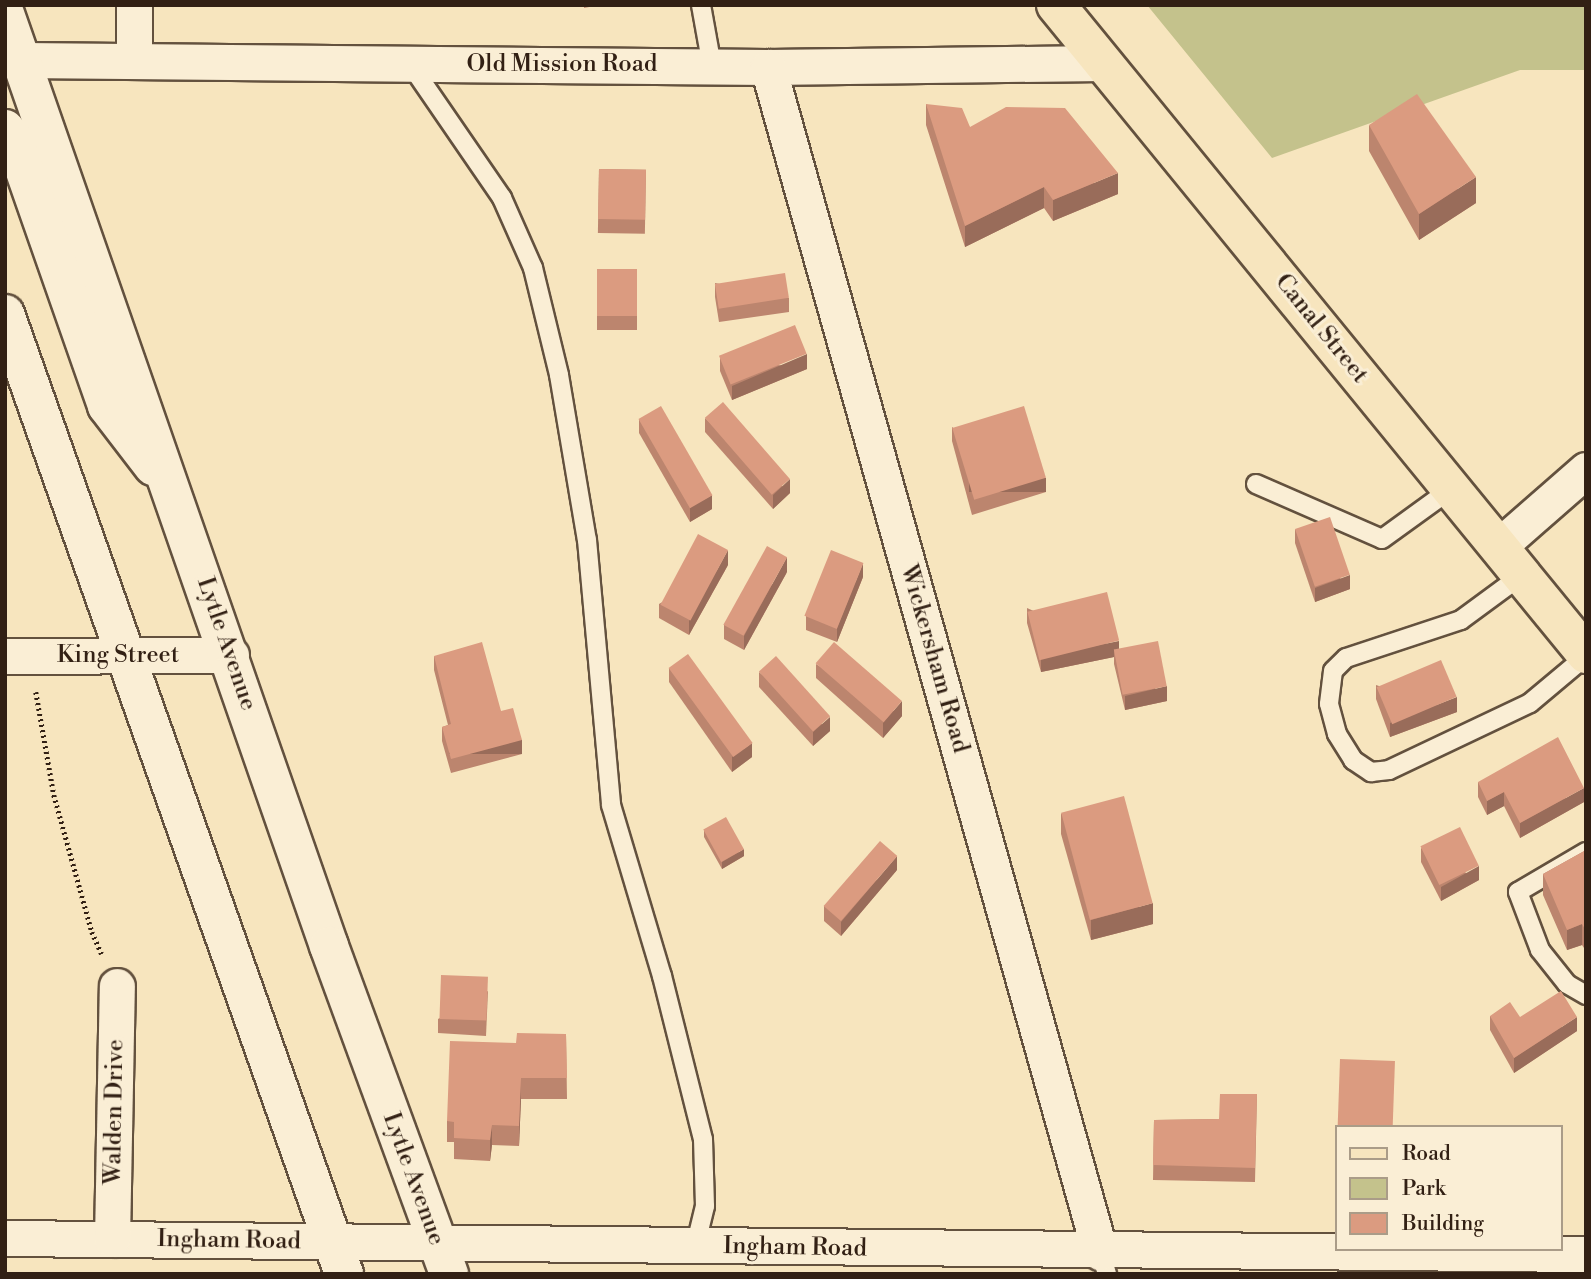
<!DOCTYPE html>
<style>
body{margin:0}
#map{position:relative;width:1591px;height:1279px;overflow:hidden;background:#f7e5be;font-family:"Libre Bodoni",serif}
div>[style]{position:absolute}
.green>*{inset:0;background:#c4c28c}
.path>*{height:4.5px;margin-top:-2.25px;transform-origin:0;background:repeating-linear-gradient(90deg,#322014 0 2px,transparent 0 5.5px)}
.roads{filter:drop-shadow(2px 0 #63513e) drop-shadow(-2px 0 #63513e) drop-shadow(0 2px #63513e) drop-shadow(0 -2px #63513e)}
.service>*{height:18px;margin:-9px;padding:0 9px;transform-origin:9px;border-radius:9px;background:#faeed5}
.minor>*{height:35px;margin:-17.5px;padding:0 17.5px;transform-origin:17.5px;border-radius:17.5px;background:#faeed5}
.secondary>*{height:38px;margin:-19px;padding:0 19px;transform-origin:19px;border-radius:19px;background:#faeed5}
.primary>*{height:38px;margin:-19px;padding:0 19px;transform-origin:19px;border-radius:19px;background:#f7e5be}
.wall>*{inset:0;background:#bc856e;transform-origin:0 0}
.shaded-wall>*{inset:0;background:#996c5a;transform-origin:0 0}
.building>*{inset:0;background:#db9b80;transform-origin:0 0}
span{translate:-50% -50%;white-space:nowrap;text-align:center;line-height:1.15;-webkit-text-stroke:6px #faeed5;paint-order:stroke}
.street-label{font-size:24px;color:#322014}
.frame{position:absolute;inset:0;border:7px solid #322014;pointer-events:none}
.legend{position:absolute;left:1335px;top:1125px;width:228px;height:126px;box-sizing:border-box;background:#faeed5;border:2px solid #aa9c88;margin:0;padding:9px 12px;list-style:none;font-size:21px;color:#322014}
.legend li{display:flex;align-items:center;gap:14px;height:35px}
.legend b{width:35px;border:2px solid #aa9c88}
</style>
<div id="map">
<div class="green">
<div style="clip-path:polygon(1147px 5px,1586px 5px,1586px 70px,1520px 70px,1272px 158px)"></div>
</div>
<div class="path">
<div style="left:36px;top:692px;width:105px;rotate:80.1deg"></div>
<div style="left:54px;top:795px;width:142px;rotate:74.5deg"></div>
<div style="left:92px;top:932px;width:24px;rotate:66deg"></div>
</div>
<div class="roads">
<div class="service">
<div style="left:701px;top:5px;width:62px;rotate:79.8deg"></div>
<div style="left:410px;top:64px;width:163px;rotate:55.5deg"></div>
<div style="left:502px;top:198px;width:77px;rotate:66.1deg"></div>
<div style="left:533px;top:268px;width:110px;rotate:76.3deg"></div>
<div style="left:559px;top:375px;width:167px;rotate:80.4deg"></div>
<div style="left:587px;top:540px;width:266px;rotate:84.8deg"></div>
<div style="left:611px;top:805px;width:178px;rotate:73.4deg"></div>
<div style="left:662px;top:976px;width:168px;rotate:75.9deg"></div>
<div style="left:703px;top:1139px;width:67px;rotate:88.3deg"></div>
<div style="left:705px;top:1206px;width:42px;rotate:103.7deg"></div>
<div style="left:1256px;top:484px;width:137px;rotate:23.6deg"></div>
<div style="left:1382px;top:539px;width:85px;rotate:-35.9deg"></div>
<div style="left:1522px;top:575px;width:76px;rotate:143.6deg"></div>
<div style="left:1461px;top:620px;width:121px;rotate:161.7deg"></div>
<div style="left:1346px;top:658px;width:18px;rotate:135deg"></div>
<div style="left:1333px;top:671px;width:33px;rotate:97deg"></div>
<div style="left:1329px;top:704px;width:31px;rotate:75deg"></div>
<div style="left:1337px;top:734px;width:31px;rotate:58deg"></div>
<div style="left:1353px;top:760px;width:22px;rotate:34deg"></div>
<div style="left:1371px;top:772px;width:18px;rotate:-6deg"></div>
<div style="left:1389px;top:770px;width:156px;rotate:-25.4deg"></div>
<div style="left:1530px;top:703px;width:73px;rotate:-40deg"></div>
<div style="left:1586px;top:852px;width:79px;rotate:149.5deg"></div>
<div style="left:1518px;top:892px;width:62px;rotate:69.2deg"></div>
<div style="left:1540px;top:950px;width:43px;rotate:51.5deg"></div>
<div style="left:1567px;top:984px;width:22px;rotate:30deg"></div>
<div style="left:1100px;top:1252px;width:23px;rotate:72deg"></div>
</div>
<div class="minor">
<div style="left:22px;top:60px;width:746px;rotate:0.54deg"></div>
<div style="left:768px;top:67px;width:335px;rotate:-0.7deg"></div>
<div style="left:134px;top:61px;width:56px;rotate:-90deg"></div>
<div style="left:768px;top:67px;width:1231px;rotate:74.35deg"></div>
<div style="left:1498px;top:547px;width:117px;rotate:-41.2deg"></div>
<div style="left:5px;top:656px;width:226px;rotate:-0.3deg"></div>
<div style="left:5px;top:1238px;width:1581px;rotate:0.58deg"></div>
<div style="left:112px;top:1239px;width:253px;rotate:-88.9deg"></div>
</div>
<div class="secondary">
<div style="left:5px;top:14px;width:987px;rotate:70.83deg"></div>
<div style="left:329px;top:946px;width:349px;rotate:69.9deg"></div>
<div style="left:5px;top:129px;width:14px;rotate:51deg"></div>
<div style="left:14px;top:140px;width:282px;rotate:70.7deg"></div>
<div style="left:107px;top:406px;width:76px;rotate:52.5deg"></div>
<div style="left:5px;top:314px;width:1018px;rotate:70.55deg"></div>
</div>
<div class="primary">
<div style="left:1056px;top:5px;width:838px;rotate:50.76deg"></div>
</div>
</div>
<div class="wall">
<div style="clip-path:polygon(584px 5px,600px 5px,584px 8px)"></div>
<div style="clip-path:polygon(926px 104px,970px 127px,1118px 194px,1053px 221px,1044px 208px,965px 247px,926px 125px)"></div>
<div style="clip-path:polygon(1369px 125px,1476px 203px,1419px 240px,1369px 151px)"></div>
<div style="left:599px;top:169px;width:47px;height:64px;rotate:1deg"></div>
<div style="left:597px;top:269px;width:40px;height:61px"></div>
<div style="clip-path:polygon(715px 283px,789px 298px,789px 312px,719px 322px,715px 297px)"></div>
<div style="clip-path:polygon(720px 357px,807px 369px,732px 400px,720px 371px)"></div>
<div style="clip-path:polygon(705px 418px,790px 493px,773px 509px,705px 432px)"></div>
<div style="clip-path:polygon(639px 419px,712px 509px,690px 522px,639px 433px)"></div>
<div style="clip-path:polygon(952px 427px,1046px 492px,972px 515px,952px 441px)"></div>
<div style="clip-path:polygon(1295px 529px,1350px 589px,1315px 602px,1295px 543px)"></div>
<div style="clip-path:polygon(728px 565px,689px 635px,659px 618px,659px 604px)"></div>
<div style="clip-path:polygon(787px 572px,744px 650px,724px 639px,724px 625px)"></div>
<div style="clip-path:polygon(863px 577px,837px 642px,806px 630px,806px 616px)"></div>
<div style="clip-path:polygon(1027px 608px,1119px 649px,1167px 701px,1125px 710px,1114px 664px,1114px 657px,1041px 672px,1027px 623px)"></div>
<div style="clip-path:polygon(434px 656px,501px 711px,522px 754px,451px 773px,442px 741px,442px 727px,448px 725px,434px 670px)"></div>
<div style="clip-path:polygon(816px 664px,902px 716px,883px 738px,816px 678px)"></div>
<div style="clip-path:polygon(669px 668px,752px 757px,732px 772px,669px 682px)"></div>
<div style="clip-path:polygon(759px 672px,830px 731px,813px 746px,759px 687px)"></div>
<div style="clip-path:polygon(1376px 685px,1457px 712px,1390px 737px,1376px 699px)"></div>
<div style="clip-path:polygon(1478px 782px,1584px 802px,1520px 838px,1504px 806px,1487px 815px,1478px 797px)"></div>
<div style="clip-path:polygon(1061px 813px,1153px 924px,1091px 940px,1061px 834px)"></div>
<div style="clip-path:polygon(704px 830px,744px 856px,722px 869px,704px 837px)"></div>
<div style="clip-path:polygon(1421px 848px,1479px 880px,1441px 901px,1421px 862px)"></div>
<div style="clip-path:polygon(1586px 850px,1586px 951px,1582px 945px,1567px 950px,1543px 895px,1543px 874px)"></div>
<div style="clip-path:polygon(897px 870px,841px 936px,824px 921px,824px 906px)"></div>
<div style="clip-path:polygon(488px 991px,486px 1036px,438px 1033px,438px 1019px)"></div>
<div style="clip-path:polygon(1490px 1016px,1520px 1017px,1577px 1031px,1514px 1073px,1490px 1030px)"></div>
<div style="clip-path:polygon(566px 1034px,567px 1099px,521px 1099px,519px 1146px,492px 1145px,490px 1161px,454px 1159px,454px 1142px,447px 1142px,447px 1121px,516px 1043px)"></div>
<div style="clip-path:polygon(1257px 1094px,1255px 1182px,1153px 1180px,1154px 1120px,1219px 1119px)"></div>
</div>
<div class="shaded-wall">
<div style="clip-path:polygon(1118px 173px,1118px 194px,1053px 221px,1053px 200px)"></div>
<div style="clip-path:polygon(1476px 177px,1476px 203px,1419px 240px,1419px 214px)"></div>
<div style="clip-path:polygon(1044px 187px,1044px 208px,965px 247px,965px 226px)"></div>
<div style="clip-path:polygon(807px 354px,807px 369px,732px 400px,732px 386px)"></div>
<div style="left:1046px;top:478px;width:14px;height:77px;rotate:90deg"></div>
<div style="clip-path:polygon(790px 479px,790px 493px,773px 509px,773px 495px)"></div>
<div style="clip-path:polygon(712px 495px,712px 509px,690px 522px,690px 507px)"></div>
<div style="clip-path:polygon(728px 550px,728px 565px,689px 635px,689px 621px)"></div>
<div style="clip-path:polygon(787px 557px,787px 572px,744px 650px,744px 636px)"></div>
<div style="clip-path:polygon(863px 563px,863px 577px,837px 642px,837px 628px)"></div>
<div style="clip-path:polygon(1350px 575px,1350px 589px,1315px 602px,1315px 588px)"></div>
<div style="clip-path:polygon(1119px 641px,1119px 656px,1114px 649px,1114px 657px,1041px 672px,1041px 657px)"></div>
<div style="clip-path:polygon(1167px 686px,1167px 701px,1125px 710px,1125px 696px)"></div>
<div style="clip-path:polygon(1457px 697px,1457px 712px,1390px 737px,1390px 723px)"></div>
<div style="clip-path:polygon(902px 701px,902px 716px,883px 738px,883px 723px)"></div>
<div style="clip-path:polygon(830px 717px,830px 731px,813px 746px,813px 732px)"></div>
<div style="left:522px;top:740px;width:14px;height:73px;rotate:90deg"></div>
<div style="clip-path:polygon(752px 743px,752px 757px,732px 772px,732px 757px)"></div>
<div style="clip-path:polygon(1584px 788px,1584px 802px,1520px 838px,1520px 823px)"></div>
<div style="clip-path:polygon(1504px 792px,1504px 806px,1487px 815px,1487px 801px)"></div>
<div style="clip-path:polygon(744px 849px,744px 856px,722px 869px,722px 862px)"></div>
<div style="clip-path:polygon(897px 856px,897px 870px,841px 936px,841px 922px)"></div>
<div style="clip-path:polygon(1479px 866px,1479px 880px,1441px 901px,1441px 887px)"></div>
<div style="clip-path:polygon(1153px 903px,1153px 924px,1091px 940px,1091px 920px)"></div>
<div style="clip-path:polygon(1582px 924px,1582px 945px,1567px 950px,1567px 930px)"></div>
<div style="clip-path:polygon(1577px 1017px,1577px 1031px,1514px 1073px,1514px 1058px)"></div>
<div style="clip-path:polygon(521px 1078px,521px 1099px,519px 1146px,519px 1126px)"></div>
<div style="clip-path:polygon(492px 1125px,492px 1145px,490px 1161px,490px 1140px)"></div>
</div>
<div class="building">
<div style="clip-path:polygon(1417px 94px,1476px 177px,1419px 214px,1369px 125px)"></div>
<div style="clip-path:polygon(926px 104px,962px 108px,970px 127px,1006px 107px,1065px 108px,1118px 173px,1053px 200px,1044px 187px,965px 226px)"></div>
<div style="left:599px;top:169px;width:47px;height:50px;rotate:1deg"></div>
<div style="left:597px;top:269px;width:40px;height:47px"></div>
<div style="left:785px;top:273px;width:25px;height:71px;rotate:81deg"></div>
<div style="left:795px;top:325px;width:31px;height:82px;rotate:68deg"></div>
<div style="left:723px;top:402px;width:102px;height:24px;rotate:49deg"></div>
<div style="left:661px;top:406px;width:103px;height:26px;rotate:60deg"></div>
<div style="left:1024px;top:406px;width:75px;height:75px;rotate:73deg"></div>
<div style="left:1330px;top:517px;width:61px;height:37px;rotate:71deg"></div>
<div style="left:698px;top:534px;width:34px;height:80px;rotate:28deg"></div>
<div style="left:767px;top:546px;width:23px;height:90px;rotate:29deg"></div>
<div style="left:831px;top:550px;width:35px;height:71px;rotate:22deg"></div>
<div style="left:1107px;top:592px;width:50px;height:82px;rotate:76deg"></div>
<div style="left:1158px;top:641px;width:46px;height:45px;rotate:79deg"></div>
<div style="clip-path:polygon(482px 642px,501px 711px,513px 708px,522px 740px,451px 759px,442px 727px,451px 724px,434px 656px)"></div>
<div style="left:834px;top:642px;width:90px;height:28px;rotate:41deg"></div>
<div style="left:688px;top:654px;width:110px;height:24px;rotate:54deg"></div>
<div style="left:776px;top:656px;width:81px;height:23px;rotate:48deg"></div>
<div style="left:1441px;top:660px;width:40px;height:70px;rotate:67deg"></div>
<div style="clip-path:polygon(1558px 737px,1584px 788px,1520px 823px,1504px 792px,1487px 801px,1478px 782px)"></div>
<div style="left:1124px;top:796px;width:111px;height:65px;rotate:75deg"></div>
<div style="left:726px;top:817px;width:37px;height:26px;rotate:61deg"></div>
<div style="left:1460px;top:827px;width:43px;height:44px;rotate:64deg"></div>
<div style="left:880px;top:841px;width:23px;height:86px;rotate:41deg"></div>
<div style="clip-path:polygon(1586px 850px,1586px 931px,1582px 924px,1567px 930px,1543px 874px)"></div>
<div style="left:441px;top:975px;width:47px;height:44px;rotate:2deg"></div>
<div style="clip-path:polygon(1561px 991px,1577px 1017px,1514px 1058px,1490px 1016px,1510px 1002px,1520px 1017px)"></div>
<div style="clip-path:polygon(517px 1033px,566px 1034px,567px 1078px,521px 1078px,519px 1126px,492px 1125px,490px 1140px,454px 1138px,454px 1122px,447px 1121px,450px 1041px,516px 1043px)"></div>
<div style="left:1340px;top:1059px;width:55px;height:68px;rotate:2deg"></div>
<div style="clip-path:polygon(1220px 1094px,1257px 1094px,1255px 1168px,1153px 1165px,1154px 1120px,1219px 1119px)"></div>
</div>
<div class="street-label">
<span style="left:562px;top:65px">Old Mission Road</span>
<span style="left:1321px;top:329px;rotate:51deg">Canal Street</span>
<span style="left:226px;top:644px;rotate:71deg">Lytle Avenue</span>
<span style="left:118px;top:656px">King Street</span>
<span style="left:934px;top:659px;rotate:74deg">Wickersham Road</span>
<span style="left:115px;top:1112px;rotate:-89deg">Walden Drive</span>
<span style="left:413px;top:1179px;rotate:70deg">Lytle Avenue</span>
<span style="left:229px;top:1241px;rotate:1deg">Ingham Road</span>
<span style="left:795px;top:1248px;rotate:1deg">Ingham Road</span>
</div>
<div class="frame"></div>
<ul class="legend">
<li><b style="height:9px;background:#f7e5be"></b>Road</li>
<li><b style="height:19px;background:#c4c28c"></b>Park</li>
<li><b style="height:19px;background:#db9b80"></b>Building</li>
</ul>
</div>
